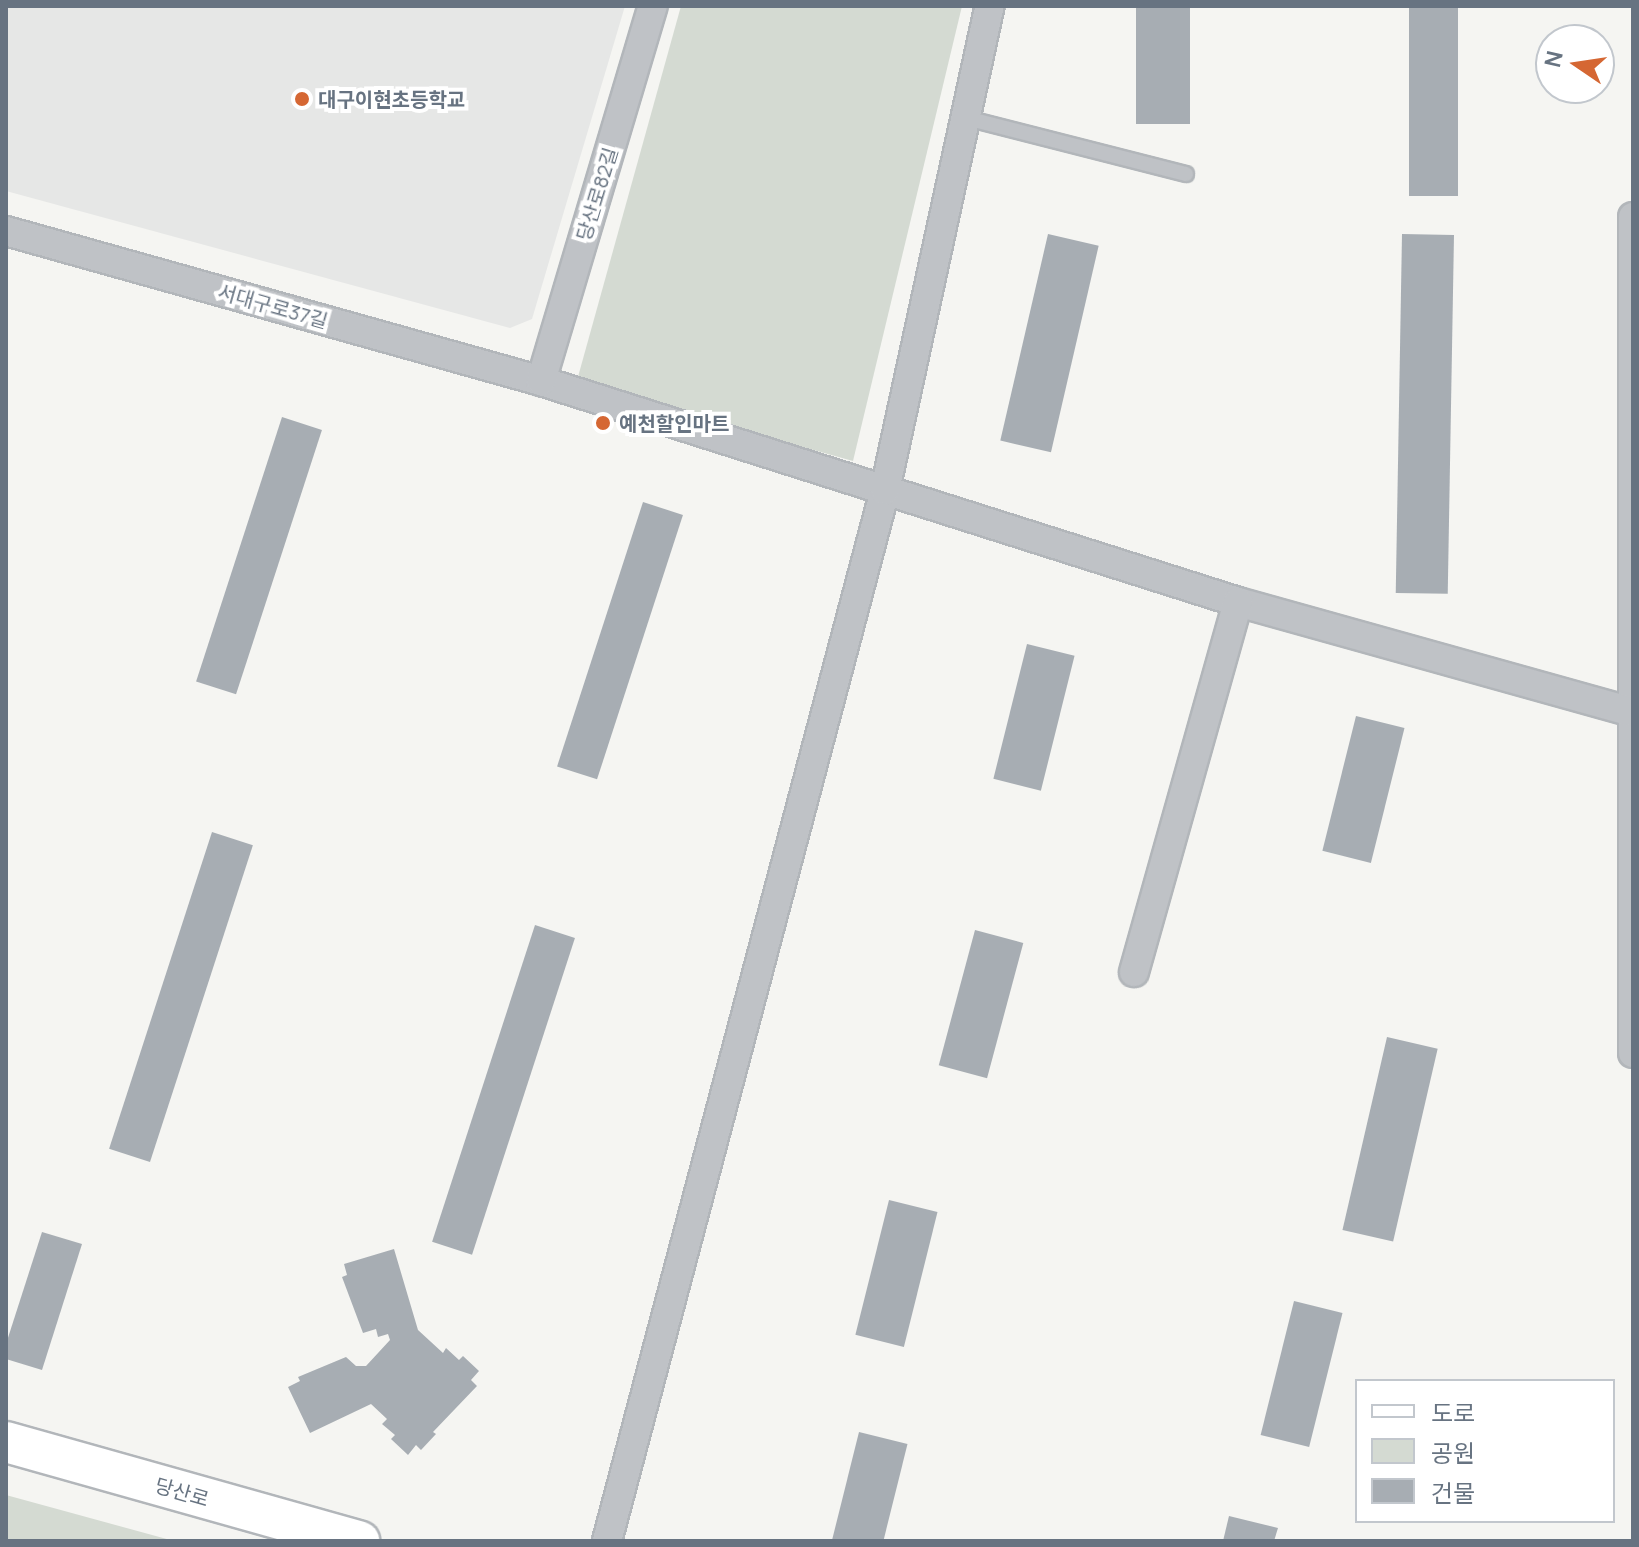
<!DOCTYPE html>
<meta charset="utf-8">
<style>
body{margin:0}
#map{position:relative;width:1639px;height:1547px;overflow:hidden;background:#f5f5f2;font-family:Manrope,"Noto Sans KR",sans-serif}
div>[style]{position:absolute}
.built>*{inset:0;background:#e6e7e6}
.green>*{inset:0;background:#d4dad2}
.building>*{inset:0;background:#a7adb3;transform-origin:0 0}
.roads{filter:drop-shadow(2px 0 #b2b6ba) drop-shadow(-2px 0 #b2b6ba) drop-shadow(0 2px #b2b6ba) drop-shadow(0 -2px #b2b6ba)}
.lane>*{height:14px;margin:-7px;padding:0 7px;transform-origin:7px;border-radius:7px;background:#bfc2c6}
.street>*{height:28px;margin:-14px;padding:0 14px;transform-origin:14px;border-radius:14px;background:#bfc2c6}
.secondary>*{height:40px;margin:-20px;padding:0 20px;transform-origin:20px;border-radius:20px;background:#fff}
.dots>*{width:22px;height:22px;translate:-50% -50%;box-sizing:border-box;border:4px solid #fff;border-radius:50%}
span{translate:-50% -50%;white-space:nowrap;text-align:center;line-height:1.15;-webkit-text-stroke:8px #fff;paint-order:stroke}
.poi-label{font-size:20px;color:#677381;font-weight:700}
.left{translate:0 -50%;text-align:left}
.street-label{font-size:20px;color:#677381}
.frame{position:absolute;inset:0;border:8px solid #677381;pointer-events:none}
.legend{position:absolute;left:1355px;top:1379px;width:260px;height:144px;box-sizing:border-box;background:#fff;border:2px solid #c2c7cd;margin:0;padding:10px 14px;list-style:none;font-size:24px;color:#677381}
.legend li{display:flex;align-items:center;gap:16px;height:40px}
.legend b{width:40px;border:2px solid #c2c7cd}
.north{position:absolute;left:1535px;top:24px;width:80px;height:80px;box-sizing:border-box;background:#fff;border:2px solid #c2c7cd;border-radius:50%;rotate:283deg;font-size:22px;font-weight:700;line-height:32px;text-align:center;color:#677381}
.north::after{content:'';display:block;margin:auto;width:28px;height:36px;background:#d56733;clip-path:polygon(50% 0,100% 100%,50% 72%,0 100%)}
</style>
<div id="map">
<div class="built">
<div style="clip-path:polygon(6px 6px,625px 6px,532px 319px,510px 328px,6px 191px)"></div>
</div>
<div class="green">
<div style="clip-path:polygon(681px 6px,962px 6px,853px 461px,576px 384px)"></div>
<div style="clip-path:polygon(6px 1495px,174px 1541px,6px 1541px)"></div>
</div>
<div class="building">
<div style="left:1136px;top:6px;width:54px;height:118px"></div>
<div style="left:1409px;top:6px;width:49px;height:190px"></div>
<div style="left:1048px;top:234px;width:52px;height:212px;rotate:13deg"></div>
<div style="left:1402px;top:234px;width:52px;height:359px;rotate:1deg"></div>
<div style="left:282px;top:417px;width:42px;height:278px;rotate:18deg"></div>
<div style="left:643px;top:502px;width:42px;height:278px;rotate:18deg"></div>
<div style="left:1027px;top:644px;width:49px;height:139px;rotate:14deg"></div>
<div style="left:1356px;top:716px;width:50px;height:139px;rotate:14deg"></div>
<div style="left:212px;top:832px;width:43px;height:333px;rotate:18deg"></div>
<div style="left:535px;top:925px;width:42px;height:333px;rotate:18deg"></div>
<div style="left:975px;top:930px;width:50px;height:140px;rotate:15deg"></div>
<div style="left:1387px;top:1037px;width:52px;height:198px;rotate:13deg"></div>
<div style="left:889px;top:1200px;width:50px;height:139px;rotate:14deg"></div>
<div style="clip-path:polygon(42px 1232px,82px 1244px,42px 1370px,6px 1359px,6px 1344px)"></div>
<div style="clip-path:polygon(394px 1249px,418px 1330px,443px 1353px,446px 1348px,459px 1360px,463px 1356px,479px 1371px,471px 1380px,477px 1386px,433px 1432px,436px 1434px,421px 1450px,416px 1445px,408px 1455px,391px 1439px,395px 1435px,382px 1424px,387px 1419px,371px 1404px,310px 1433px,288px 1387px,300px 1381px,298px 1377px,346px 1357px,356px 1366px,366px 1366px,390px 1340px,388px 1334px,378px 1337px,376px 1329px,363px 1333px,342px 1277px,347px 1275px,344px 1264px)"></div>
<div style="left:1294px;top:1301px;width:50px;height:138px;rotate:14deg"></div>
<div style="left:859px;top:1432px;width:50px;height:112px;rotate:14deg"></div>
<div style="clip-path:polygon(1229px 1516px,1278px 1528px,1274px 1541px,1223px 1541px)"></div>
</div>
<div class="roads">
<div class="lane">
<div style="left:966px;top:118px;width:227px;rotate:14.3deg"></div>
</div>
<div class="street">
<div style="left:1633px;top:217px;width:836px;rotate:90deg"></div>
<div style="left:6px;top:231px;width:556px;rotate:15.66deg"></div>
<div style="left:541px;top:381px;width:731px;rotate:17.59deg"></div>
<div style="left:1238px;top:602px;width:409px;rotate:15.6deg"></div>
<div style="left:541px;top:381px;width:391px;rotate:-73.4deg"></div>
<div style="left:1134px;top:972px;width:384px;rotate:-74.3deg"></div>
<div style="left:607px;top:1541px;width:1087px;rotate:-75.18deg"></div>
<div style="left:885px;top:490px;width:495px;rotate:-77.8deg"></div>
</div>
<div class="secondary">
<div style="left:6px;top:1442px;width:367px;rotate:15.7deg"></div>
</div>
</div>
<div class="dots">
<div style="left:302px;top:99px;background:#d56733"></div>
<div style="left:603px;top:423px;background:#d56733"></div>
</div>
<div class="poi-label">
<span class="left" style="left:318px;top:99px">대구이현초등학교</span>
<span class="left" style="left:619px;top:423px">예천할인마트</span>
</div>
<div class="street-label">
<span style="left:597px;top:194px;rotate:-73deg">당산로82길</span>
<span style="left:273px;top:306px;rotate:16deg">서대구로37길</span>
<span style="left:182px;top:1492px;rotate:16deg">당산로</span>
</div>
<div class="frame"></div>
<ul class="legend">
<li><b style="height:10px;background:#fff"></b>도로</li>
<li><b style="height:22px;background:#d4dad2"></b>공원</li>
<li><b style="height:22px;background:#a7adb3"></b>건물</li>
</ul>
<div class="north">N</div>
</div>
